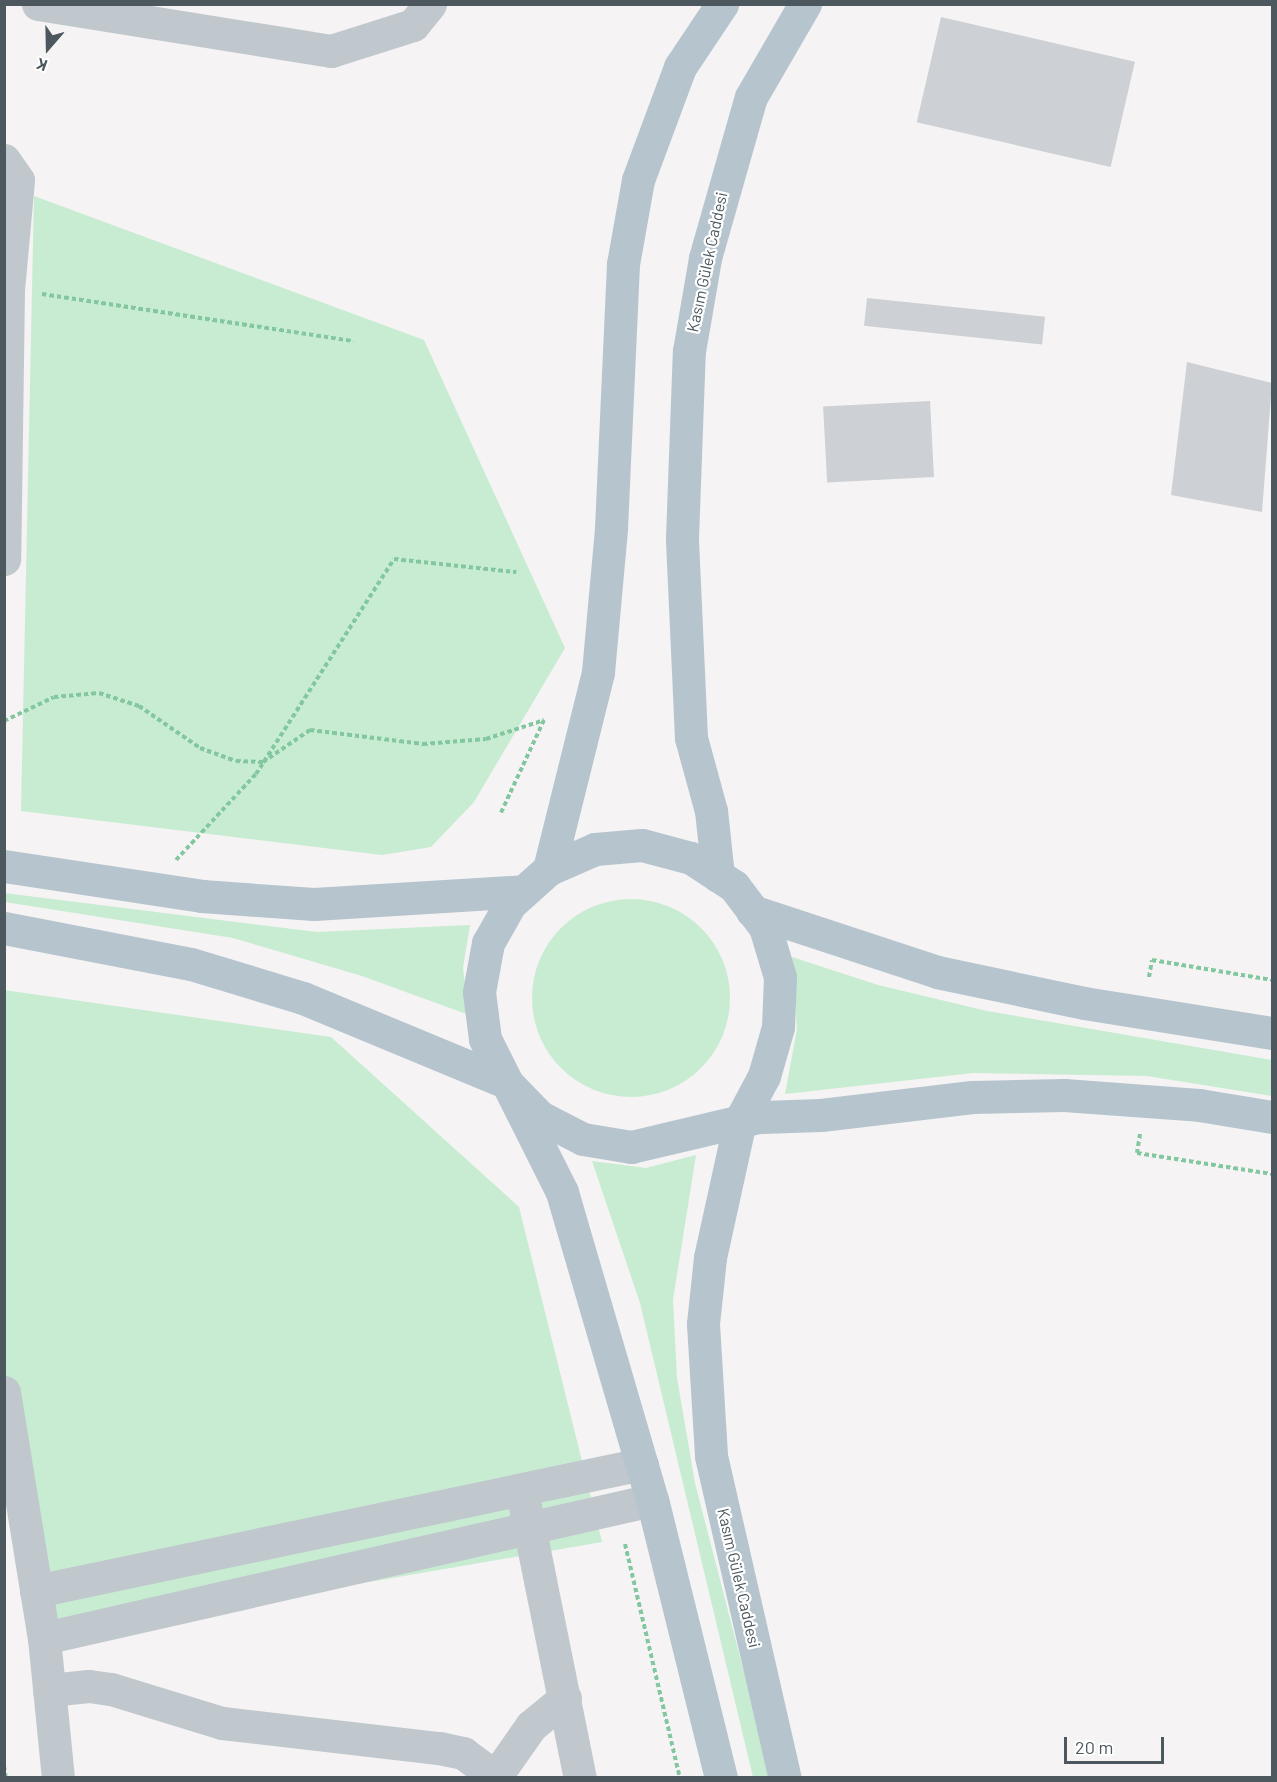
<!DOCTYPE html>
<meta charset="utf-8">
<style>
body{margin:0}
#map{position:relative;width:1277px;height:1782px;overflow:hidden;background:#f5f3f3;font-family:Barlow,sans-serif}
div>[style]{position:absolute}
.green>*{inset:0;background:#c7ecd2}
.round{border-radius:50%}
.building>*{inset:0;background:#cdd0d4;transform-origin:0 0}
.path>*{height:4px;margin-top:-2px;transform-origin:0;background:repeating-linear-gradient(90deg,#82c79f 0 4.5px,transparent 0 7.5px)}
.minor>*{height:33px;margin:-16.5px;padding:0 16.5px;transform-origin:16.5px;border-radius:16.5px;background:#c0c8cd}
.major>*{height:33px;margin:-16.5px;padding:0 16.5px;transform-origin:16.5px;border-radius:16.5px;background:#b6c4ce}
span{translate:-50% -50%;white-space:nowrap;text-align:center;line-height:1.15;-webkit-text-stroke:4.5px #fff;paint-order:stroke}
.street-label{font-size:16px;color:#4c585e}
.frame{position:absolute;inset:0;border:6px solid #4c585e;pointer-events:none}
.north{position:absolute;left:18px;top:18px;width:60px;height:60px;-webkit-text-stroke:4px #fff;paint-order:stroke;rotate:200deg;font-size:16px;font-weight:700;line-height:24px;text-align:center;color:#4c585e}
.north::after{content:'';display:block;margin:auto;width:21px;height:27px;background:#4c585e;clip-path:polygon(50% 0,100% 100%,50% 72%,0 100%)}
.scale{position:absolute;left:1064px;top:1737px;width:100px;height:27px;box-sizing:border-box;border:3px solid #4c585e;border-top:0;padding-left:8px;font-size:18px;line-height:21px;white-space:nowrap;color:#4c585e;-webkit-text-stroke:4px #fff;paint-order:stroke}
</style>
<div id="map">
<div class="green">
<div style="clip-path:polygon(34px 196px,424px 340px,565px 648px,474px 802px,431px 847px,382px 855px,21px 811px)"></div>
<div style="clip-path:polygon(4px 893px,317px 932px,470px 925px,463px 968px,469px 1015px,362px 976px,233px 938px,5px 902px)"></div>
<div class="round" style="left:532px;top:899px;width:198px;height:198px"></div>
<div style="clip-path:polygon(792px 957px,878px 985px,987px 1011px,1272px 1060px,1272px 1096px,1147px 1076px,973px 1073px,785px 1094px,797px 1029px)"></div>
<div style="clip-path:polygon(4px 990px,331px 1037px,519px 1207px,602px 1542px,44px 1638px,5px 1392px)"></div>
<div style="clip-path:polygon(696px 1155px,673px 1300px,677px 1378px,695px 1483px,771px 1777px,753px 1777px,640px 1303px,592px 1161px,646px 1168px)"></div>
</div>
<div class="building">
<div style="left:941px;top:17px;width:199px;height:108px;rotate:13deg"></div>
<div style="left:867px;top:298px;width:179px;height:28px;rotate:6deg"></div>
<div style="clip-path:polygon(1187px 362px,1272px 383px,1262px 512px,1171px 495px)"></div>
<div style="left:930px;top:401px;width:76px;height:107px;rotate:87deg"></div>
</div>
<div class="path">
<div style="left:42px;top:294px;width:315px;rotate:8.6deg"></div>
<div style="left:4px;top:721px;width:55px;rotate:-25.6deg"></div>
<div style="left:54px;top:697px;width:45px;rotate:-5.1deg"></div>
<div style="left:99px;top:693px;width:42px;rotate:18deg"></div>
<div style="left:139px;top:706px;width:74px;rotate:34.5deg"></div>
<div style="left:200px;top:748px;width:38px;rotate:20deg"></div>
<div style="left:236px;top:761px;width:27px;rotate:2deg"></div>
<div style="left:263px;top:762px;width:57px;rotate:-34.2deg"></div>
<div style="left:310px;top:730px;width:114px;rotate:7.1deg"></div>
<div style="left:423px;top:744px;width:63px;rotate:-4.5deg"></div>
<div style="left:486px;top:739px;width:61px;rotate:-18.1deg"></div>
<div style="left:544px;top:720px;width:105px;rotate:114.9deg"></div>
<div style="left:176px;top:860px;width:117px;rotate:-47.1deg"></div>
<div style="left:256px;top:774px;width:255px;rotate:-57.3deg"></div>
<div style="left:394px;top:559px;width:123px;rotate:6.1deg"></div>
<div style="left:1149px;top:977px;width:17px;rotate:-80deg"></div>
<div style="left:1152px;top:960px;width:122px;rotate:9.5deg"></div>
<div style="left:1140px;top:1134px;width:19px;rotate:99deg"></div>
<div style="left:1137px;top:1153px;width:137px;rotate:8.8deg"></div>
<div style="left:625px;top:1544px;width:240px;rotate:76.8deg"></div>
<div style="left:4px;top:1766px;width:12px;rotate:81deg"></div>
</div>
<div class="minor">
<div style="left:38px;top:4px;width:297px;rotate:9.1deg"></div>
<div style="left:331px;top:51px;width:86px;rotate:-17.6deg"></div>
<div style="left:413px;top:25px;width:27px;rotate:-51deg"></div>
<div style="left:4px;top:160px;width:24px;rotate:55deg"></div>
<div style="left:18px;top:180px;width:109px;rotate:95.2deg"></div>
<div style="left:8px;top:289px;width:270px;rotate:90.8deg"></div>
<div style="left:4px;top:1392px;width:249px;rotate:80.8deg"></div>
<div style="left:44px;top:1638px;width:141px;rotate:84.3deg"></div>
<div style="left:525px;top:1506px;width:278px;rotate:78.6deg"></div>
<div style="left:36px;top:1591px;width:619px;rotate:-11.84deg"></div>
<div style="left:44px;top:1638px;width:623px;rotate:-12.79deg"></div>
<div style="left:49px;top:1690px;width:40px;rotate:-5.7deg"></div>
<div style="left:89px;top:1686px;width:22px;rotate:8deg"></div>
<div style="left:111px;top:1689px;width:116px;rotate:17deg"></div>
<div style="left:222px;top:1723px;width:218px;rotate:6.6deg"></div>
<div style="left:439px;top:1748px;width:25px;rotate:12deg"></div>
<div style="left:463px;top:1753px;width:42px;rotate:36.3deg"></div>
<div style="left:496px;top:1776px;width:61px;rotate:-55deg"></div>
<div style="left:531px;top:1726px;width:44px;rotate:-39.5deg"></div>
</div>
<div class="major">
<div style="left:4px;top:866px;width:200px;rotate:8.6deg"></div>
<div style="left:202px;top:896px;width:112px;rotate:4.1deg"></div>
<div style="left:314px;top:904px;width:210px;rotate:-3.5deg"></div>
<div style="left:549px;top:869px;width:203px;rotate:-76deg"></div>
<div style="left:598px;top:672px;width:145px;rotate:-84.8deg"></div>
<div style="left:611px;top:528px;width:264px;rotate:-87.4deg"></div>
<div style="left:623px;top:264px;width:85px;rotate:-79.9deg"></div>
<div style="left:638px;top:180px;width:121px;rotate:-69.6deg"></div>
<div style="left:680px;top:67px;width:76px;rotate:-56.3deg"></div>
<div style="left:718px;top:876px;width:65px;rotate:-96.1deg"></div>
<div style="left:711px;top:811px;width:76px;rotate:-105.3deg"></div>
<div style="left:691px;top:738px;width:200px;rotate:-92.6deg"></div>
<div style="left:682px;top:538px;width:187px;rotate:-87.9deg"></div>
<div style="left:689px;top:351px;width:94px;rotate:-80.2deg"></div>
<div style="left:705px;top:258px;width:167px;rotate:-74.1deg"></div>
<div style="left:751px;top:97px;width:108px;rotate:-59.9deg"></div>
<div style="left:752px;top:911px;width:195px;rotate:18.2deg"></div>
<div style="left:937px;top:972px;width:150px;rotate:11.9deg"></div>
<div style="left:1084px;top:1003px;width:190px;rotate:9.1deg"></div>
<div style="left:4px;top:928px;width:190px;rotate:10.9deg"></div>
<div style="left:191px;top:964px;width:117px;rotate:16.9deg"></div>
<div style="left:303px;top:998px;width:220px;rotate:22.5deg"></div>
<div style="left:506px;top:1082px;width:49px;rotate:45.8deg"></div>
<div style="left:540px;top:1117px;width:48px;rotate:27.1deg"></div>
<div style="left:583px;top:1139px;width:49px;rotate:9.5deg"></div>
<div style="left:631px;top:1147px;width:130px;rotate:-13.3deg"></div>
<div style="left:758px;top:1117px;width:63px;rotate:-1.8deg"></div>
<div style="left:821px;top:1115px;width:152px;rotate:-6.8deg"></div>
<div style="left:972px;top:1097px;width:92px;rotate:-1.2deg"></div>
<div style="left:1064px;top:1095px;width:135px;rotate:4.2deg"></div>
<div style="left:1199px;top:1105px;width:74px;rotate:9.3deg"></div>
<div style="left:721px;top:1778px;width:286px;rotate:-103.9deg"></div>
<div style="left:652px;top:1500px;width:321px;rotate:-106.3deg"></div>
<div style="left:562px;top:1192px;width:171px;rotate:-116.7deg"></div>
<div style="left:485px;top:1039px;width:47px;rotate:-97.3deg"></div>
<div style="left:479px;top:992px;width:50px;rotate:-79.6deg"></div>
<div style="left:488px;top:943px;width:45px;rotate:-60.6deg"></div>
<div style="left:510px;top:904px;width:52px;rotate:-41.9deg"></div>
<div style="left:549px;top:869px;width:50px;rotate:-23.5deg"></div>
<div style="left:595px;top:849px;width:47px;rotate:-4.9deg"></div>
<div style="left:642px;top:845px;width:51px;rotate:14.9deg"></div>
<div style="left:691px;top:858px;width:51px;rotate:33.1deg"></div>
<div style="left:734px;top:886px;width:51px;rotate:52.9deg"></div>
<div style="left:765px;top:927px;width:52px;rotate:73.3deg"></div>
<div style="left:780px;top:977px;width:50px;rotate:92.3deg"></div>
<div style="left:778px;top:1027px;width:51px;rotate:105.9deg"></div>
<div style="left:764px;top:1076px;width:51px;rotate:118.1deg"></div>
<div style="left:740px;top:1121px;width:140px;rotate:102.4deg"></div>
<div style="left:710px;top:1258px;width:66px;rotate:96.1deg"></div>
<div style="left:703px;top:1324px;width:132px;rotate:86.5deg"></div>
<div style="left:711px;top:1456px;width:330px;rotate:77.1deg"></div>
</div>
<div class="street-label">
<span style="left:707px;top:262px;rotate:-78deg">Kasım Gülek Caddesi</span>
<span style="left:739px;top:1578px;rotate:77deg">Kasım Gülek Caddesi</span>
</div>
<div class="frame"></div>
<div class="north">K</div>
<div class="scale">20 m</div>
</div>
